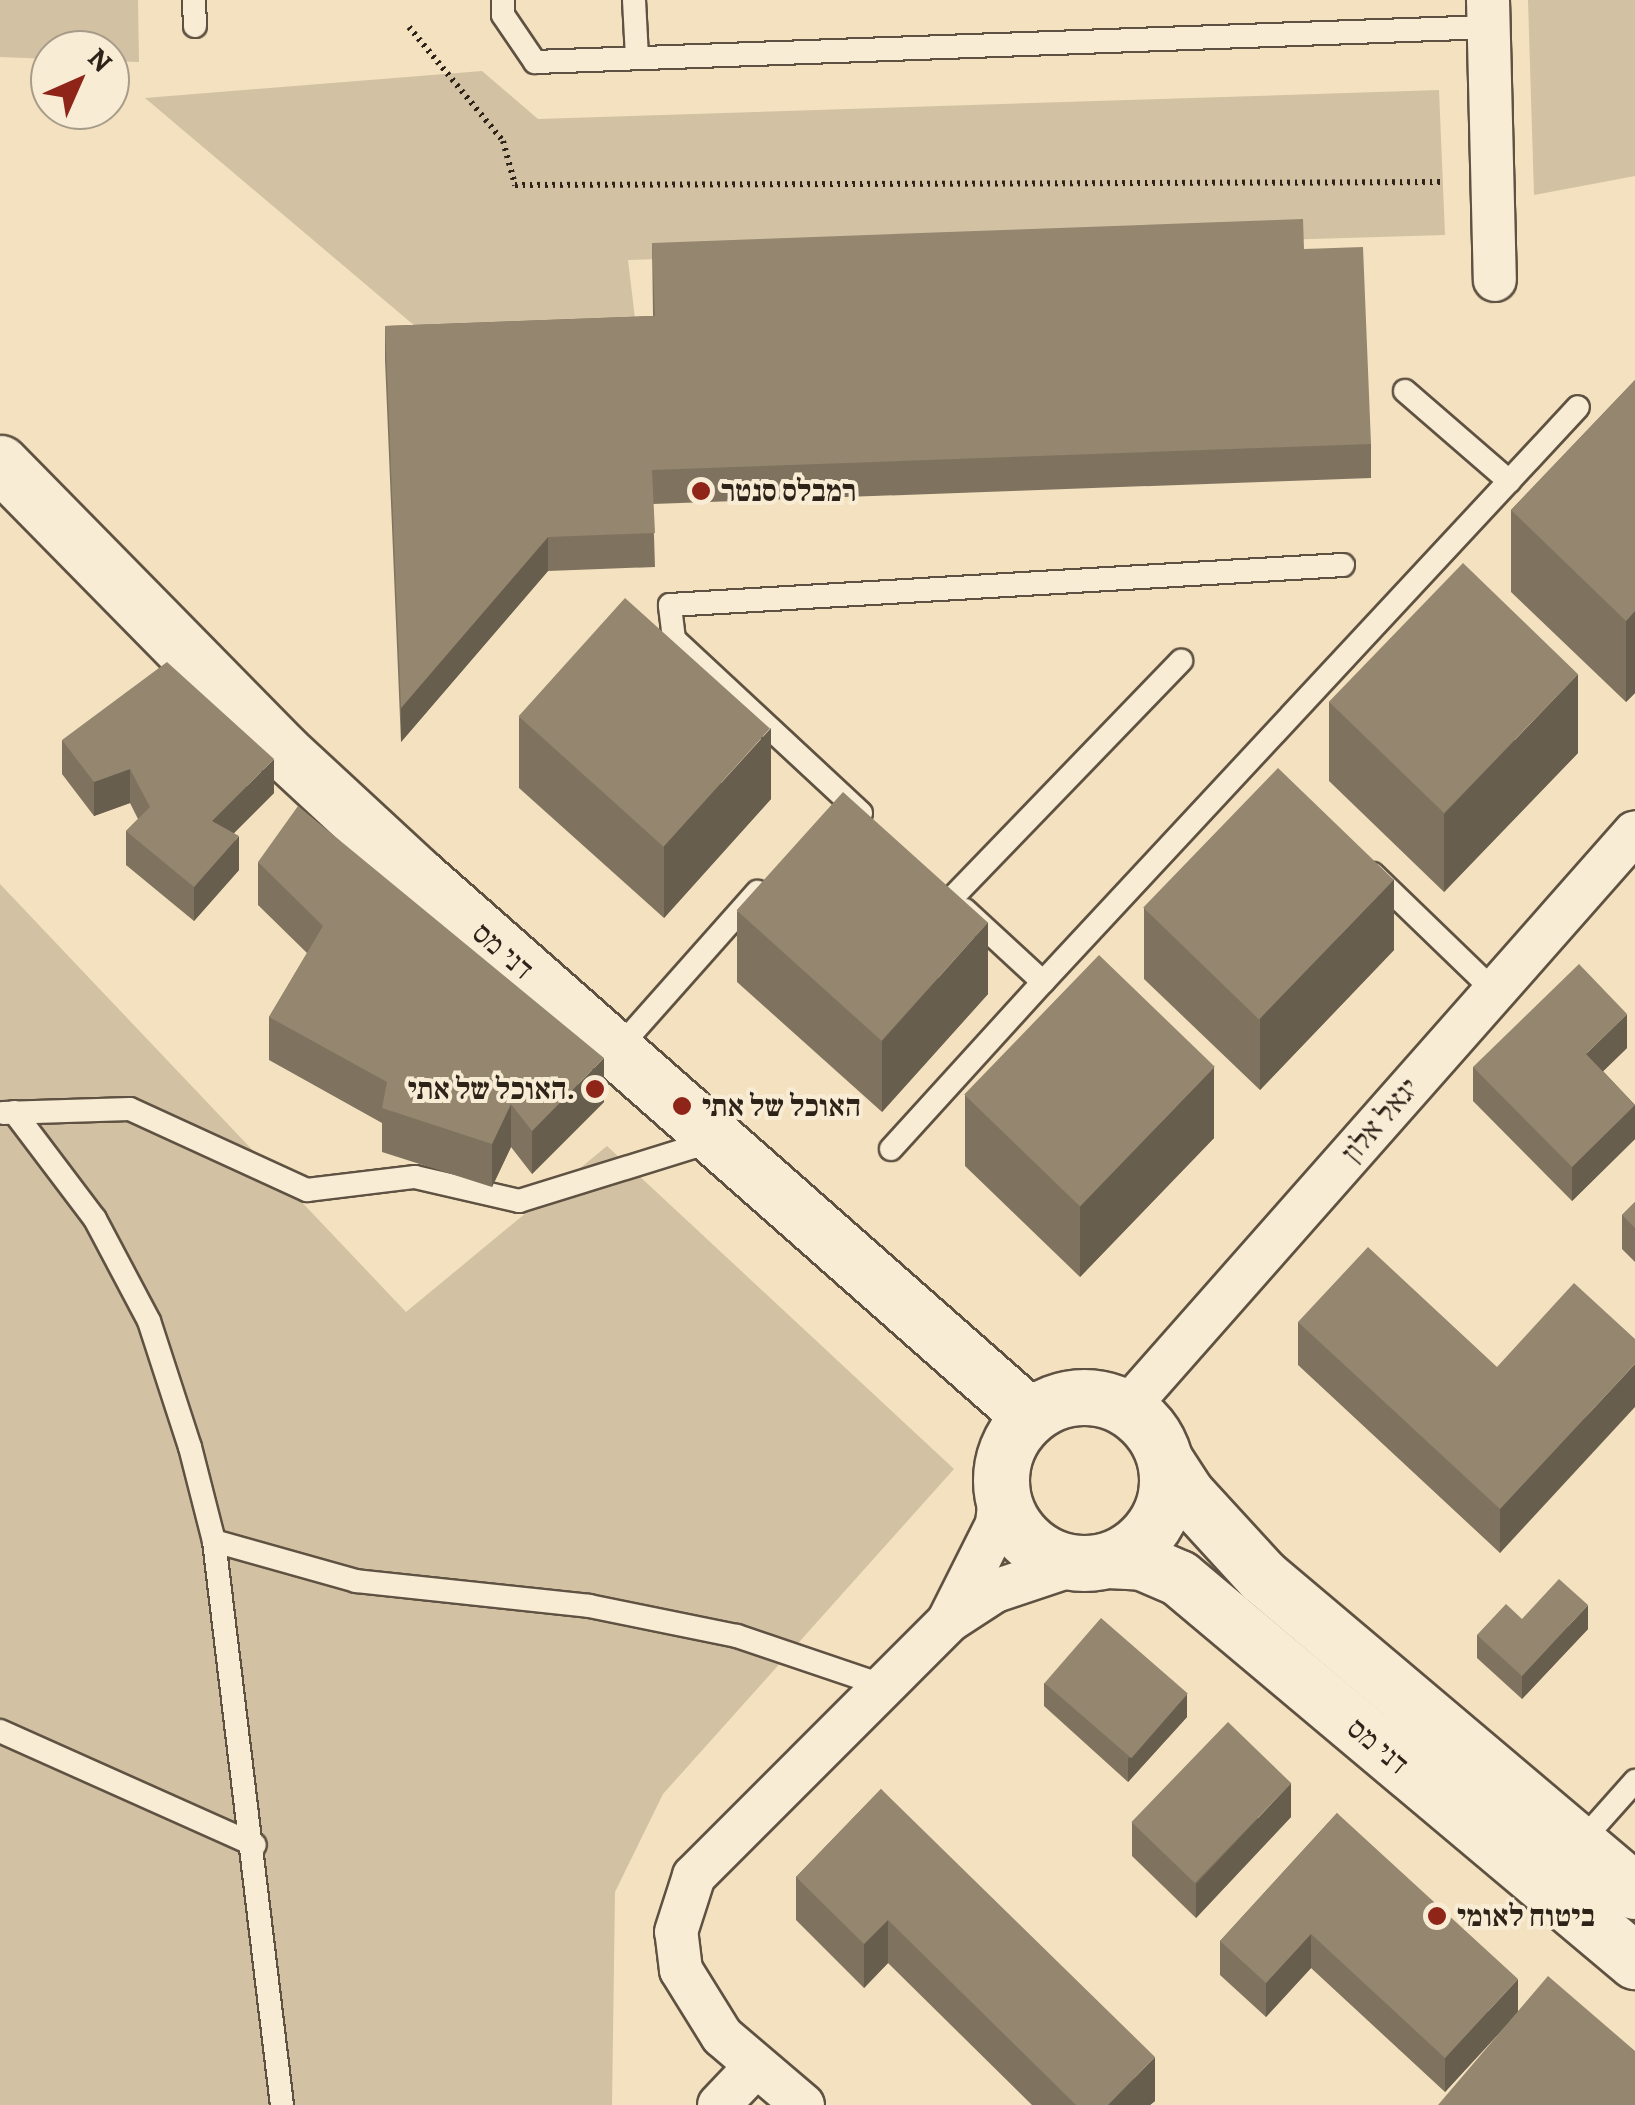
<!DOCTYPE html>
<meta charset="utf-8">
<style>
body{margin:0}
#map{position:relative;width:1635px;height:2105px;overflow:hidden;background:#f4e1bf;font-family:Alegreya,"Frank Ruhl Libre",serif}
div>[style]{position:absolute}
.green>*{inset:0;background:#d2c1a3}
.path>*{height:6px;margin-top:-3px;transform-origin:0;background:repeating-linear-gradient(90deg,#2d2319 0 2.5px,transparent 0 7.5px)}
.roads{filter:drop-shadow(2px 0 #5f5242) drop-shadow(-2px 0 #5f5242) drop-shadow(0 2px #5f5242) drop-shadow(0 -2px #5f5242)}
.lane>*{height:22px;margin:-11px;padding:0 11px;transform-origin:11px;border-radius:11px;background:#f8ecd5}
.street>*{height:42px;margin:-21px;padding:0 21px;transform-origin:21px;border-radius:21px;background:#f8ecd5}
.secondary>*{height:55px;margin:-27.5px;padding:0 27.5px;transform-origin:27.5px;border-radius:27.5px;background:#f8ecd5}
.secondary>.ring{margin:-27.5px;padding:0;box-sizing:content-box;background:none;border:55px solid #f8ecd5;border-radius:50%}
.wall>*{inset:0;background:#7f735f}
.shaded-wall>*{inset:0;background:#685e4e}
.building>*{inset:0;background:#94866f;transform-origin:0 0}
.dots>*{width:28px;height:28px;translate:-50% -50%;box-sizing:border-box;border:5px solid #f8ecd5;border-radius:50%}
span{translate:-50% -50%;white-space:nowrap;text-align:center;line-height:1.15;-webkit-text-stroke:8px #f8ecd5;paint-order:stroke}
.poi-label{font-size:30px;color:#2d2319;font-weight:700}
.left{translate:0 -50%;text-align:left}
.right{translate:-100% -50%;text-align:right}
.street-label{font-size:30px;color:#2d2319}
.north{position:absolute;left:30px;top:30px;width:100px;height:100px;box-sizing:border-box;background:#f8ecd5;border:2px solid #a79c8a;border-radius:50%;rotate:45deg;font-size:28px;font-weight:700;line-height:40px;text-align:center;color:#2d2319}
.north::after{content:'';display:block;margin:auto;width:35px;height:45px;background:#8f2418;clip-path:polygon(50% 0,100% 100%,50% 72%,0 100%)}
</style>
<div id="map">
<div class="green">
<div style="clip-path:polygon(0 0,138px 0,139px 62px,110px 61px,110px 50px,50px 50px,50px 59px,0 57px)"></div>
<div style="clip-path:polygon(1528px 0,1635px 0,1635px 176px,1534px 195px)"></div>
<div style="clip-path:polygon(482px 71px,538px 119px,1439px 90px,1445px 235px,628px 260px,636px 327px,422px 332px,145px 98px)"></div>
<div style="clip-path:polygon(0 884px,406px 1312px,607px 1146px,954px 1469px,663px 1794px,615px 1892px,612px 2105px,0 2105px)"></div>
</div>
<div class="path">
<div style="left:409px;top:27px;width:148px;rotate:50.5deg"></div>
<div style="left:503px;top:141px;width:46px;rotate:74.7deg"></div>
<div style="left:515px;top:185px;width:930px;rotate:-0.18deg"></div>
</div>
<div class="roads">
<div class="lane">
<div style="left:194px;top:0;width:26px;rotate:88deg"></div>
<div style="left:503px;top:0;width:15px;rotate:90deg"></div>
<div style="left:503px;top:15px;width:57px;rotate:55.8deg"></div>
<div style="left:535px;top:62px;width:954px;rotate:-2.1deg"></div>
<div style="left:634px;top:0;width:58px;rotate:87deg"></div>
<div style="left:1405px;top:391px;width:138px;rotate:40.9deg"></div>
<div style="left:861px;top:813px;width:255px;rotate:-137.1deg"></div>
<div style="left:674px;top:639px;width:34px;rotate:-97deg"></div>
<div style="left:670px;top:605px;width:674px;rotate:-3.4deg"></div>
<div style="left:1373px;top:874px;width:168px;rotate:44deg"></div>
<div style="left:952px;top:898px;width:330px;rotate:-46deg"></div>
<div style="left:965px;top:910px;width:106px;rotate:42.7deg"></div>
<div style="left:1043px;top:982px;width:785px;rotate:-47.06deg"></div>
<div style="left:616px;top:1051px;width:213px;rotate:-48.4deg"></div>
<div style="left:14px;top:1112px;width:134px;rotate:52.9deg"></div>
<div style="left:95px;top:1219px;width:115px;rotate:62.1deg"></div>
<div style="left:149px;top:1321px;width:133px;rotate:72deg"></div>
<div style="left:190px;top:1447px;width:97px;rotate:75.7deg"></div>
<div style="left:214px;top:1541px;width:568px;rotate:83.13deg"></div>
<div style="left:3px;top:1113px;width:127px;rotate:-1.8deg"></div>
<div style="left:130px;top:1109px;width:195px;rotate:24.6deg"></div>
<div style="left:307px;top:1190px;width:109px;rotate:-6.9deg"></div>
<div style="left:415px;top:1177px;width:107px;rotate:13deg"></div>
<div style="left:519px;top:1201px;width:206px;rotate:-17.2deg"></div>
<div style="left:891px;top:1149px;width:226px;rotate:-47.7deg"></div>
<div style="left:214px;top:1541px;width:148px;rotate:15.7deg"></div>
<div style="left:356px;top:1581px;width:234px;rotate:6.1deg"></div>
<div style="left:589px;top:1606px;width:151px;rotate:11.5deg"></div>
<div style="left:737px;top:1636px;width:153px;rotate:18.7deg"></div>
<div style="left:0;top:1731px;width:279px;rotate:24.1deg"></div>
<div style="left:1578px;top:1845px;width:86px;rotate:-48.3deg"></div>
</div>
<div class="street">
<div style="left:1488px;top:0;width:280px;rotate:88.6deg"></div>
<div style="left:1126px;top:1409px;width:769px;rotate:-48.58deg"></div>
<div style="left:949px;top:1620px;width:107px;rotate:-63.4deg"></div>
<div style="left:997px;top:1524px;width:36px;rotate:-84deg"></div>
<div style="left:719px;top:2105px;width:54px;rotate:-46.5deg"></div>
<div style="left:803px;top:2105px;width:106px;rotate:-139.6deg"></div>
<div style="left:722px;top:2036px;width:78px;rotate:-121.8deg"></div>
<div style="left:681px;top:1970px;width:38px;rotate:-97deg"></div>
<div style="left:676px;top:1932px;width:59px;rotate:-72.2deg"></div>
<div style="left:694px;top:1876px;width:361px;rotate:-45deg"></div>
<div style="left:949px;top:1621px;width:55px;rotate:-33.1deg"></div>
<div style="left:995px;top:1591px;width:89px;rotate:-18.4deg"></div>
</div>
<div class="secondary">
<div style="left:0;top:463px;width:402px;rotate:45.5deg"></div>
<div style="left:282px;top:750px;width:184px;rotate:42.8deg"></div>
<div style="left:417px;top:875px;width:818px;rotate:41.43deg"></div>
<div class="ring" style="left:1001px;top:1397px;width:111px;height:111px"></div>
<div style="left:1166px;top:1462px;width:37px;rotate:57deg"></div>
<div style="left:1186px;top:1493px;width:113px;rotate:47.5deg"></div>
<div style="left:1262px;top:1576px;width:488px;rotate:40.2deg"></div>
<div style="left:1108px;top:1560px;width:34px;rotate:3deg"></div>
<div style="left:1142px;top:1562px;width:40px;rotate:23.4deg"></div>
<div style="left:1179px;top:1578px;width:596px;rotate:40.03deg"></div>
</div>
</div>
<div class="wall">
<div style="clip-path:polygon(652px 243px,1304px 249px,1371px 444px,1371px 478px,653px 504px,655px 567px,548px 571px,401px 742px,385px 360px,385px 326px,653px 316px)"></div>
<div style="clip-path:polygon(1635px 380px,1635px 693px,1626px 702px,1511px 592px,1511px 510px)"></div>
<div style="clip-path:polygon(1329px 702px,1578px 753px,1444px 892px,1329px 781px)"></div>
<div style="clip-path:polygon(519px 717px,771px 799px,664px 918px,519px 788px)"></div>
<div style="clip-path:polygon(62px 740px,274px 793px,234px 833px,239px 870px,194px 921px,126px 865px,126px 831px,138px 819px,130px 803px,94px 816px,62px 774px)"></div>
<div style="clip-path:polygon(258px 862px,604px 1102px,532px 1174px,511px 1147px,492px 1187px,382px 1152px,382px 1123px,269px 1060px,269px 1017px,307px 953px,258px 905px)"></div>
<div style="clip-path:polygon(1144px 908px,1394px 950px,1260px 1090px,1144px 979px)"></div>
<div style="clip-path:polygon(737px 911px,988px 994px,882px 1112px,737px 982px)"></div>
<div style="clip-path:polygon(1627px 1048px,1603px 1071px,1635px 1105px,1635px 1139px,1572px 1201px,1473px 1101px,1473px 1067px)"></div>
<div style="clip-path:polygon(965px 1095px,1214px 1138px,1080px 1277px,965px 1166px)"></div>
<div style="clip-path:polygon(1635px 1202px,1635px 1262px,1622px 1249px,1622px 1215px)"></div>
<div style="clip-path:polygon(1298px 1322px,1497px 1367px,1635px 1339px,1500px 1553px,1298px 1365px)"></div>
<div style="clip-path:polygon(1522px 1619px,1588px 1629px,1522px 1699px,1477px 1658px,1477px 1635px)"></div>
<div style="clip-path:polygon(1044px 1683px,1187px 1717px,1128px 1782px,1044px 1706px)"></div>
<div style="clip-path:polygon(881px 1789px,1155px 2101px,1150px 2105px,1032px 2105px,888px 1963px,864px 1988px,796px 1920px,796px 1877px)"></div>
<div style="clip-path:polygon(1337px 1813px,1502px 2029px,1445px 2092px,1311px 1968px,1266px 2017px,1220px 1975px,1220px 1941px)"></div>
<div style="clip-path:polygon(1291px 1817px,1196px 1918px,1132px 1856px,1132px 1822px)"></div>
</div>
<div class="shaded-wall">
<div style="clip-path:polygon(548px 537px,548px 571px,401px 742px,401px 708px)"></div>
<div style="clip-path:polygon(1635px 611px,1635px 693px,1626px 702px,1626px 621px)"></div>
<div style="clip-path:polygon(1578px 674px,1578px 753px,1444px 892px,1444px 814px)"></div>
<div style="clip-path:polygon(771px 728px,771px 799px,664px 918px,664px 846px)"></div>
<div style="clip-path:polygon(274px 759px,274px 793px,212px 855px,212px 821px)"></div>
<div style="clip-path:polygon(130px 769px,130px 803px,94px 816px,94px 782px)"></div>
<div style="clip-path:polygon(239px 836px,239px 870px,194px 921px,194px 887px)"></div>
<div style="clip-path:polygon(1394px 879px,1394px 950px,1260px 1090px,1260px 1018px)"></div>
<div style="clip-path:polygon(988px 922px,988px 994px,882px 1112px,882px 1041px)"></div>
<div style="clip-path:polygon(1627px 1014px,1627px 1048px,1586px 1088px,1586px 1054px)"></div>
<div style="clip-path:polygon(604px 1058px,604px 1102px,532px 1174px,532px 1131px)"></div>
<div style="clip-path:polygon(1214px 1067px,1214px 1138px,1080px 1277px,1080px 1206px)"></div>
<div style="clip-path:polygon(511px 1104px,511px 1147px,492px 1187px,492px 1144px)"></div>
<div style="clip-path:polygon(1635px 1105px,1635px 1139px,1572px 1201px,1572px 1167px)"></div>
<div style="clip-path:polygon(1635px 1364px,1635px 1407px,1500px 1553px,1500px 1509px)"></div>
<div style="clip-path:polygon(1588px 1605px,1588px 1629px,1522px 1699px,1522px 1676px)"></div>
<div style="clip-path:polygon(1187px 1694px,1187px 1717px,1128px 1782px,1128px 1759px)"></div>
<div style="clip-path:polygon(1291px 1783px,1291px 1817px,1196px 1918px,1196px 1884px)"></div>
<div style="clip-path:polygon(888px 1920px,888px 1963px,864px 1988px,864px 1944px)"></div>
<div style="clip-path:polygon(1311px 1934px,1311px 1968px,1266px 2017px,1266px 1983px)"></div>
<div style="clip-path:polygon(1518px 1979px,1518px 2013px,1445px 2092px,1445px 2058px)"></div>
<div style="clip-path:polygon(1155px 2057px,1155px 2101px,1150px 2105px,1108px 2105px)"></div>
</div>
<div class="building">
<div style="clip-path:polygon(1303px 219px,1304px 249px,1363px 247px,1371px 444px,652px 470px,655px 533px,548px 537px,401px 708px,385px 326px,655px 316px,652px 243px)"></div>
<div style="clip-path:polygon(1635px 380px,1635px 611px,1626px 621px,1511px 510px)"></div>
<div style="left:1463px;top:563px;width:160px;height:193px;rotate:44deg"></div>
<div style="left:625px;top:598px;width:195px;height:159px;rotate:42deg"></div>
<div style="clip-path:polygon(167px 662px,274px 759px,212px 821px,239px 836px,194px 887px,126px 831px,150px 807px,130px 769px,94px 782px,62px 740px)"></div>
<div style="left:1278px;top:768px;width:161px;height:194px;rotate:44deg"></div>
<div style="left:843px;top:792px;width:195px;height:159px;rotate:42deg"></div>
<div style="clip-path:polygon(298px 806px,604px 1058px,532px 1131px,511px 1104px,492px 1144px,382px 1108px,387px 1082px,269px 1017px,323px 926px,258px 862px)"></div>
<div style="left:1099px;top:955px;width:161px;height:194px;rotate:44deg"></div>
<div style="clip-path:polygon(1579px 964px,1627px 1014px,1586px 1054px,1635px 1105px,1572px 1167px,1473px 1067px)"></div>
<div style="clip-path:polygon(1635px 1202px,1635px 1228px,1622px 1215px)"></div>
<div style="clip-path:polygon(1368px 1247px,1497px 1367px,1574px 1283px,1635px 1339px,1635px 1364px,1500px 1509px,1298px 1322px)"></div>
<div style="clip-path:polygon(1559px 1579px,1588px 1605px,1522px 1676px,1477px 1635px,1506px 1604px,1522px 1619px)"></div>
<div style="left:1101px;top:1618px;width:115px;height:86px;rotate:41deg"></div>
<div style="left:1228px;top:1722px;width:88px;height:139px;rotate:44deg"></div>
<div style="clip-path:polygon(881px 1789px,1155px 2057px,1108px 2105px,1076px 2105px,888px 1920px,864px 1944px,796px 1877px)"></div>
<div style="clip-path:polygon(1337px 1813px,1518px 1979px,1445px 2058px,1311px 1934px,1266px 1983px,1220px 1941px)"></div>
<div style="clip-path:polygon(1548px 1976px,1635px 2051px,1635px 2105px,1438px 2105px)"></div>
</div>
<div class="dots">
<div style="left:701px;top:491px;background:#8f2418"></div>
<div style="left:595px;top:1089px;background:#8f2418"></div>
<div style="left:682px;top:1106px;background:#8f2418"></div>
<div style="left:1437px;top:1916px;background:#8f2418"></div>
</div>
<div class="poi-label">
<span class="left" style="left:721px;top:491px">רמבלס סנטר</span>
<span class="right" style="left:575px;top:1089px">האוכל של אתי.</span>
<span class="left" style="left:702px;top:1106px">האוכל של אתי</span>
<span class="left" style="left:1457px;top:1916px">ביטוח לאומי</span>
</div>
<div class="street-label">
<span style="left:503px;top:951px;rotate:41deg">דני מס</span>
<span style="left:1380px;top:1120px;rotate:-49deg">יגאל אלון</span>
<span style="left:1378px;top:1746px;rotate:40deg">דני מס</span>
</div>
<div class="north">N</div>
</div>
